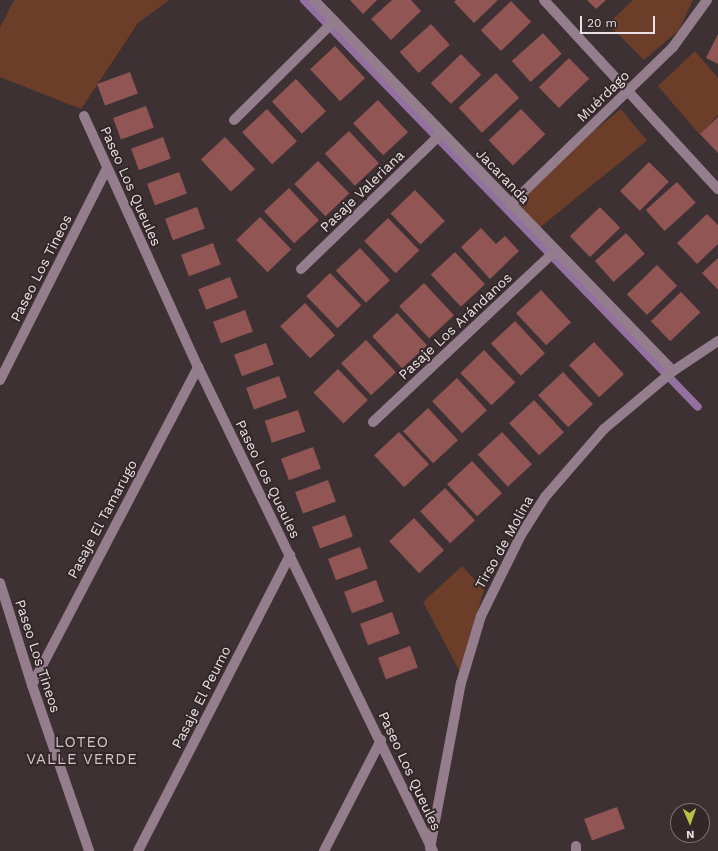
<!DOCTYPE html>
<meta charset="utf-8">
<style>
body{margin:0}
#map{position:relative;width:718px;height:851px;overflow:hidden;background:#3e3134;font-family:"Work Sans",sans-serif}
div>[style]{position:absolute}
.green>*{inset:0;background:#6c3e29;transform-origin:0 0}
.stream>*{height:8px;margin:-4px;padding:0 4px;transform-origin:4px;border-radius:4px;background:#9271a0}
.building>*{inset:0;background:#915553;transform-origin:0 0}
.minor>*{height:10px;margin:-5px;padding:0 5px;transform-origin:5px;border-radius:5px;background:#947d8d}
span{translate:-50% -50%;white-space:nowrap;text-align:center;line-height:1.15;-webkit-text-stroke:4px #33272a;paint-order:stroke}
.street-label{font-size:14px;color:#e8e0e2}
.neighbourhood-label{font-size:15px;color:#d6c6ca;letter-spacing:1px}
.north{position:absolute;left:670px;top:803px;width:40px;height:40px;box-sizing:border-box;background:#33272a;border:1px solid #7b7174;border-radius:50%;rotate:178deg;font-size:11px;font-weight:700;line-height:16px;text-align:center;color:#e8e0e2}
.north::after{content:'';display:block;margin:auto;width:14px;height:18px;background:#bbc045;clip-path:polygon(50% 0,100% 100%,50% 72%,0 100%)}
.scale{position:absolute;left:580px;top:16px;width:75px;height:18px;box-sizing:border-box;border:2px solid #e8e0e2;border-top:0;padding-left:5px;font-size:12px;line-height:14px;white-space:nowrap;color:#e8e0e2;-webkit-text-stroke:3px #33272a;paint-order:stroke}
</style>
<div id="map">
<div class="green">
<div style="clip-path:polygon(14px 0,169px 0,138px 23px,81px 109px,0 77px,0 28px)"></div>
<div style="clip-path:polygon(633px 0,693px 0,679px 30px,644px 60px,608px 24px)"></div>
<div style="clip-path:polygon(695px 51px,718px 78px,718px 115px,700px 135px,658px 86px)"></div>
<div style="left:621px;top:109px;width:41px;height:139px;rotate:51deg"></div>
<div style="clip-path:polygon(462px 566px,484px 590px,460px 672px,423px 602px)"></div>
</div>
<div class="stream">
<div style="left:304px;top:0;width:566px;rotate:45.93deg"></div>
</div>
<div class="building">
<div style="clip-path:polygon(350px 0,377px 0,363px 14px)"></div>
<div style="clip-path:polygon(392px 0,411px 0,421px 11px,391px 40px,371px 19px)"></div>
<div style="clip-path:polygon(456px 0,498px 0,474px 23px,454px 2px)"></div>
<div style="clip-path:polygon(587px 0,606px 0,596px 9px)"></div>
<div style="left:511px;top:1px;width:29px;height:42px;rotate:46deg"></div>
<div style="left:431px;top:24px;width:28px;height:42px;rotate:48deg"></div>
<div style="left:543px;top:33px;width:28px;height:42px;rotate:48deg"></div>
<div style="clip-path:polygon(718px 34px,718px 64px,706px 58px)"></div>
<div style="left:335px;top:46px;width:44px;height:34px;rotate:47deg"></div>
<div style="left:461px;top:54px;width:29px;height:42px;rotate:46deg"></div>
<div style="left:569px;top:58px;width:29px;height:42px;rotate:46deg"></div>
<div style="left:130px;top:72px;width:23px;height:35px;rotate:70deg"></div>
<div style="left:496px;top:73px;width:34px;height:51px;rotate:47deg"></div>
<div style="left:296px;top:79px;width:44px;height:33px;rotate:47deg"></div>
<div style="left:378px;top:100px;width:44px;height:34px;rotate:47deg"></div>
<div style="left:146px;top:106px;width:23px;height:35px;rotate:70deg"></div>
<div style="left:267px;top:109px;width:44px;height:34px;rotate:47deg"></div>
<div style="left:521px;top:109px;width:35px;height:45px;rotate:46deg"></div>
<div style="clip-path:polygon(718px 117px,718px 153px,700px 134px)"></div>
<div style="left:349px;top:131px;width:44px;height:33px;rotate:47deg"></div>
<div style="left:163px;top:137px;width:23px;height:34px;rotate:70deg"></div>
<div style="left:225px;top:137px;width:44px;height:33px;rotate:47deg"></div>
<div style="left:318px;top:161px;width:45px;height:33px;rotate:46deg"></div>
<div style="left:649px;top:162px;width:28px;height:41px;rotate:45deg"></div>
<div style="left:179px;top:172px;width:23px;height:34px;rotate:70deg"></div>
<div style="left:677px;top:182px;width:28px;height:42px;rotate:48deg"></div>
<div style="left:289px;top:188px;width:44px;height:34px;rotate:47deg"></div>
<div style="left:415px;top:190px;width:43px;height:34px;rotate:46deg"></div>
<div style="left:197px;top:207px;width:23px;height:34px;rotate:70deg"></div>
<div style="left:600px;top:207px;width:29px;height:42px;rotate:46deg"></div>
<div style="clip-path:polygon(707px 214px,718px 225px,718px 244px,697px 264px,677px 243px)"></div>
<div style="left:260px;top:217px;width:45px;height:33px;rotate:46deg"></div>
<div style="left:388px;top:218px;width:45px;height:33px;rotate:46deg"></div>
<div style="clip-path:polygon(481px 228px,496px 244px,505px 236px,519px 251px,490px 279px,461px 247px)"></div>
<div style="left:626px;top:233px;width:28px;height:42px;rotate:48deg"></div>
<div style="left:213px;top:243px;width:23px;height:34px;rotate:70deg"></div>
<div style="left:360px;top:248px;width:44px;height:33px;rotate:47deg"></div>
<div style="left:455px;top:252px;width:44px;height:33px;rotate:47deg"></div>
<div style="clip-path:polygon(718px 258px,718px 290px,702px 273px)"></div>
<div style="left:657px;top:265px;width:29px;height:42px;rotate:46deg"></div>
<div style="left:330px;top:273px;width:45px;height:33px;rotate:46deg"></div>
<div style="left:230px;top:277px;width:22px;height:34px;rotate:69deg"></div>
<div style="left:424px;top:283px;width:44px;height:34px;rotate:47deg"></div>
<div style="left:541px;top:290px;width:44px;height:34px;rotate:47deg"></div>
<div style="left:681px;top:292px;width:28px;height:42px;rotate:46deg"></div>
<div style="left:305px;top:303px;width:44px;height:34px;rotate:47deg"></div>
<div style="left:245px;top:310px;width:23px;height:34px;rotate:70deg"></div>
<div style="left:397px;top:313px;width:44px;height:34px;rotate:47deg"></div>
<div style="left:515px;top:321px;width:44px;height:33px;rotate:47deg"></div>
<div style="left:366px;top:340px;width:44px;height:34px;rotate:47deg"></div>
<div style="left:594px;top:342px;width:44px;height:34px;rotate:47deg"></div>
<div style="left:266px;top:343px;width:23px;height:34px;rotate:70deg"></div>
<div style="left:484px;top:350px;width:45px;height:33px;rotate:46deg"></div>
<div style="left:338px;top:369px;width:43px;height:34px;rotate:46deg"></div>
<div style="left:563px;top:372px;width:44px;height:34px;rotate:47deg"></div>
<div style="left:279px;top:376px;width:23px;height:35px;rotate:70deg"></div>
<div style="left:457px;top:378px;width:44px;height:34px;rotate:47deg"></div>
<div style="left:534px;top:400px;width:44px;height:34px;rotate:47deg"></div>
<div style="left:428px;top:408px;width:44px;height:34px;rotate:47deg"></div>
<div style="left:298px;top:410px;width:23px;height:35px;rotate:72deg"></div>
<div style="left:399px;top:432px;width:44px;height:34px;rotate:47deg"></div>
<div style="left:502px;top:432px;width:44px;height:33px;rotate:47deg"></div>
<div style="left:313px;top:447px;width:23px;height:34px;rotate:70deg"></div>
<div style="left:472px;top:461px;width:44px;height:34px;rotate:47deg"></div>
<div style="left:328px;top:480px;width:23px;height:35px;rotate:70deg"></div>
<div style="left:445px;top:488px;width:44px;height:34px;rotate:47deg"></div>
<div style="left:345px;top:515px;width:23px;height:35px;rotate:70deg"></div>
<div style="left:414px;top:518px;width:44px;height:34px;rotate:47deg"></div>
<div style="left:360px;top:547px;width:23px;height:34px;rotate:70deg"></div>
<div style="left:376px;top:580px;width:23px;height:34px;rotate:70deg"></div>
<div style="left:392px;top:612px;width:23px;height:34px;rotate:70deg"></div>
<div style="left:410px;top:646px;width:23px;height:34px;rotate:70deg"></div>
<div style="left:617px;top:807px;width:23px;height:35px;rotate:70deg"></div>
</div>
<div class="minor">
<div style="left:314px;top:0;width:516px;rotate:45.94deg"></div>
<div style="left:544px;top:0;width:257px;rotate:47.4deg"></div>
<div style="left:84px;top:116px;width:276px;rotate:65.6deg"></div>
<div style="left:198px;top:367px;width:538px;rotate:64.1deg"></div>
<div style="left:234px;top:120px;width:141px;rotate:-44.7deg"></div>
<div style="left:510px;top:205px;width:227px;rotate:-44.1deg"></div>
<div style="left:673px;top:47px;width:58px;rotate:-54.1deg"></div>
<div style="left:301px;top:269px;width:196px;rotate:-44deg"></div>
<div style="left:0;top:380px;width:237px;rotate:-63.2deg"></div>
<div style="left:373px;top:422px;width:251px;rotate:-43.2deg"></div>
<div style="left:0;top:583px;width:107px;rotate:72.6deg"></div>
<div style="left:32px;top:685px;width:176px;rotate:71deg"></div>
<div style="left:32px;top:685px;width:359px;rotate:-62.4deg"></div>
<div style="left:576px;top:846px;width:5px;rotate:90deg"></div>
<div style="left:430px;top:848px;width:168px;rotate:-79.4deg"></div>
<div style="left:461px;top:683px;width:70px;rotate:-73.4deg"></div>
<div style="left:481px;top:616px;width:90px;rotate:-63.7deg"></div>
<div style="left:521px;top:535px;width:45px;rotate:-57.7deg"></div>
<div style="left:545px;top:497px;width:90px;rotate:-49.1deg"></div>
<div style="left:604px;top:429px;width:90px;rotate:-40deg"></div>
<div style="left:673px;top:371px;width:54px;rotate:-33.7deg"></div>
<div style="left:138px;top:851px;width:333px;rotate:-62.8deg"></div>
<div style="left:324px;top:851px;width:125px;rotate:-62.8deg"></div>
</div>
<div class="street-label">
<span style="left:603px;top:96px;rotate:-44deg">Muérdago</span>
<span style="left:503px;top:176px;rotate:46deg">Jacaranda</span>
<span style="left:131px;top:186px;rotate:66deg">Paseo Los Queules</span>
<span style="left:362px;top:191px;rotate:-44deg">Pasaje Valeriana</span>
<span style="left:41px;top:268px;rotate:-63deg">Paseo Los Tineos</span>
<span style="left:455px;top:326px;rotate:-43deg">Pasaje Los Arándanos</span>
<span style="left:268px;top:479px;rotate:64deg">Paseo Los Queules</span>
<span style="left:102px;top:519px;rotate:-62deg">Pasaje El Tamarugo</span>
<span style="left:504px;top:542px;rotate:-61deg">Tirso de Molina</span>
<span style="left:38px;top:656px;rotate:72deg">Paseo Los Tineos</span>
<span style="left:201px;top:697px;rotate:-63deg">Pasaje El Peumo</span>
<span style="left:410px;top:771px;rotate:65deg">Paseo Los Queules</span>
</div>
<div class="neighbourhood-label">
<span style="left:82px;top:751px">LOTEO<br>VALLE VERDE</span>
</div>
<div class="north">N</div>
<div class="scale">20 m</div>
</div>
